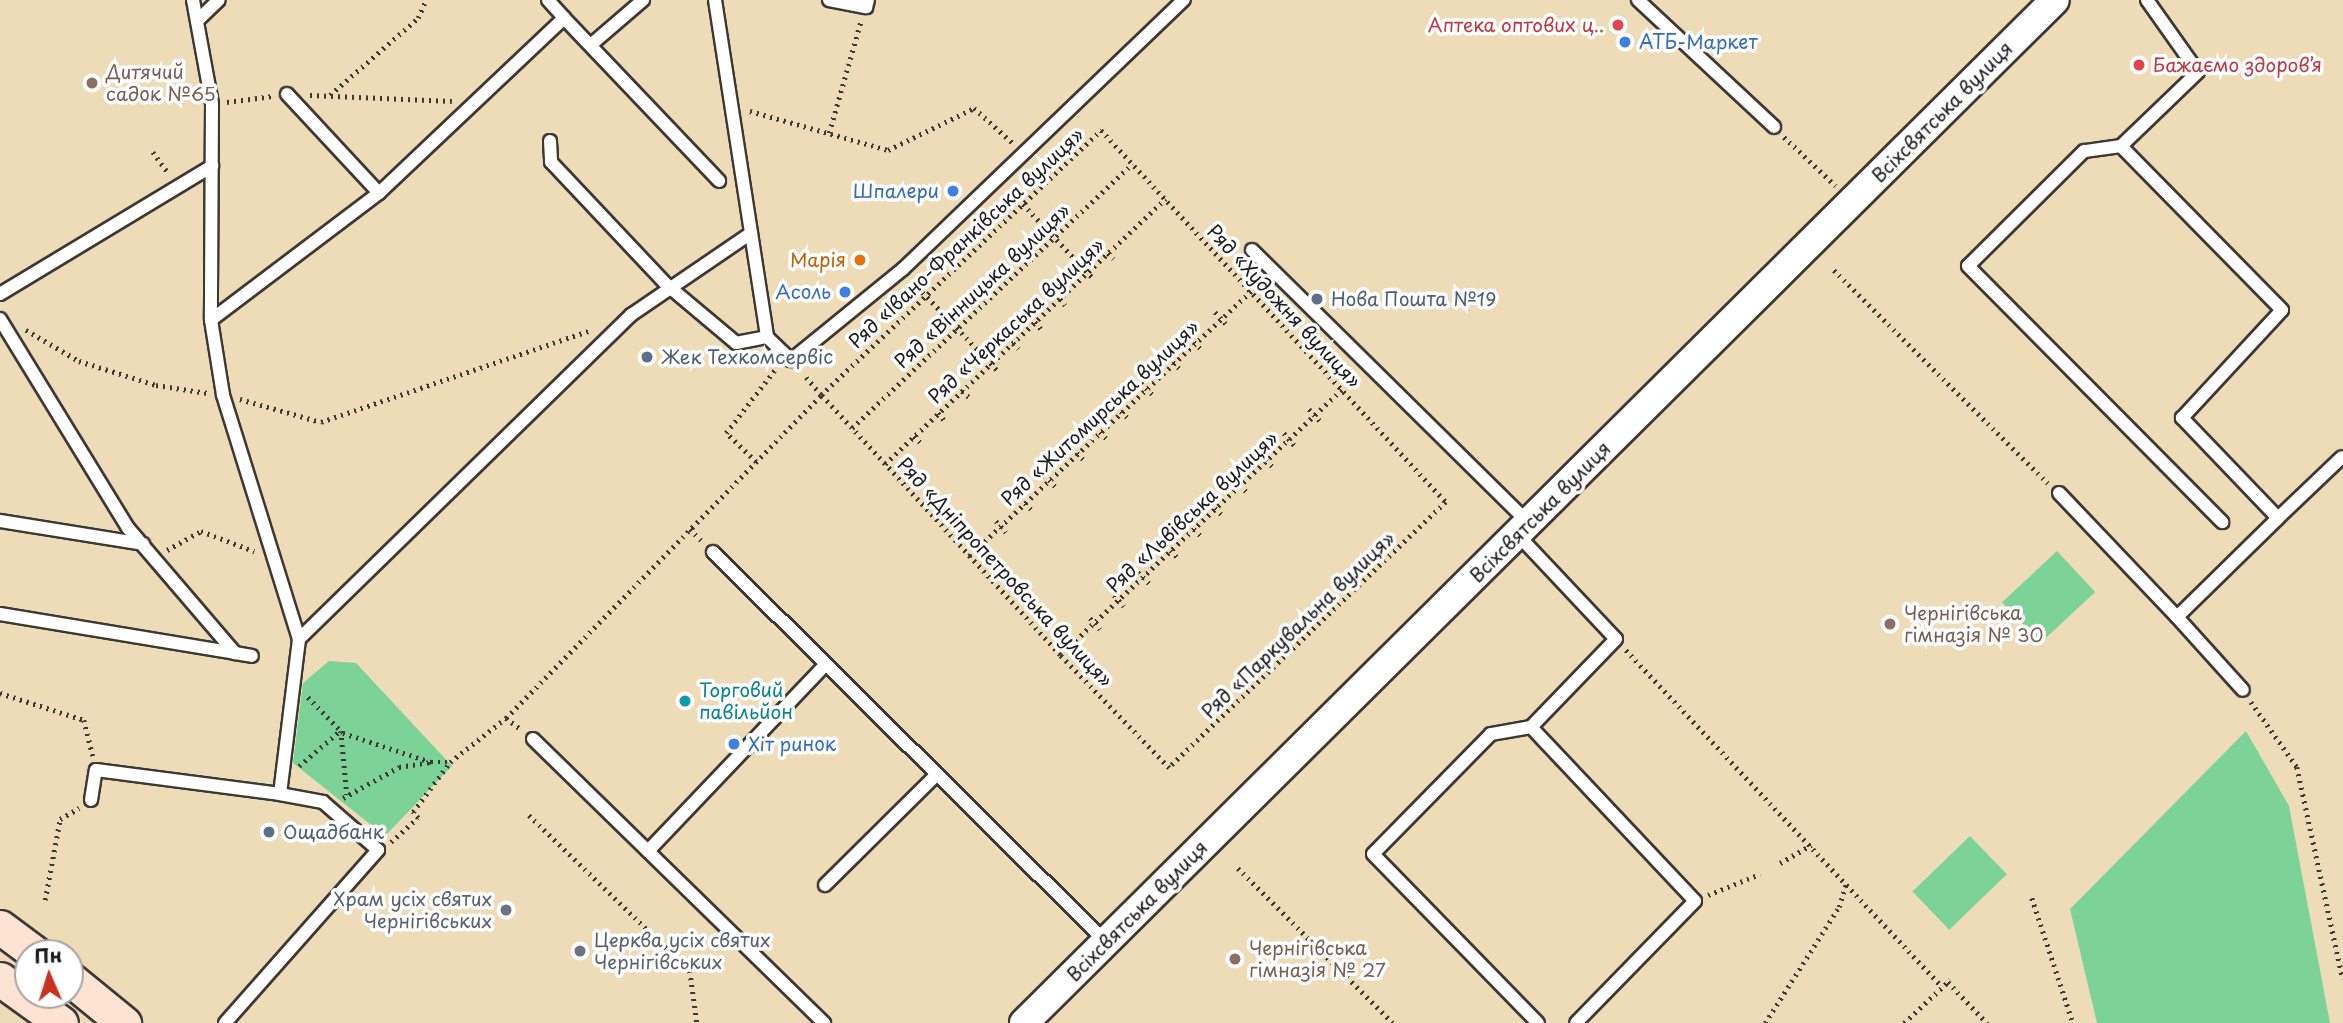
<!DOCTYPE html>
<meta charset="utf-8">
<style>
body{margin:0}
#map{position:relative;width:2343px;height:1023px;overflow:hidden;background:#eedcb9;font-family:"Playpen Sans",sans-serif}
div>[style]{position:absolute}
.green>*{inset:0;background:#7dd397;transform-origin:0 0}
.path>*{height:4.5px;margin-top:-2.25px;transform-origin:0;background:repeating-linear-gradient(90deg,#3c3934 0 2px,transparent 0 7px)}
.roads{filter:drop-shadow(2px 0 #3c3934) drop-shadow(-2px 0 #3c3934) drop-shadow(0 2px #3c3934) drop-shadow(0 -2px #3c3934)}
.service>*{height:12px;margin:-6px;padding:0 6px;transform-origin:6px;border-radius:6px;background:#fff}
.tertiary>*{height:28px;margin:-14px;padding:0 14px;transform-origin:14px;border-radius:14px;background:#fff}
.secondary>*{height:33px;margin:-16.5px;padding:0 16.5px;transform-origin:16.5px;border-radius:16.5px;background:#fee3d2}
.dots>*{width:19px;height:19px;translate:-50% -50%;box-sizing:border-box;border:4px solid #fff;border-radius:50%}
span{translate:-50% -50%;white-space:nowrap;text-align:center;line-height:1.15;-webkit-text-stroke:7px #fff;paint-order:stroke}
.health-label{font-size:19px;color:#be3a42}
.right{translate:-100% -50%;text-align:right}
.left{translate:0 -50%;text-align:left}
.shop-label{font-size:19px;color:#366cbe}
.education-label{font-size:19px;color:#785e54}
.street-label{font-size:19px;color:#1c1c1c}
.food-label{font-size:19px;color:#c56008}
.service-label{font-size:19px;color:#4e5e75}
.culture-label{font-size:19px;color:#0d838f}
.worship-label{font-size:19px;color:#5b616d}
.north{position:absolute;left:14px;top:939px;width:70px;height:70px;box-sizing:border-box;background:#fff;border:2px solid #a4a4a4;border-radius:50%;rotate:357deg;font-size:19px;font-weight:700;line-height:28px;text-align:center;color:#1c1c1c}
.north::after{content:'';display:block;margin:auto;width:24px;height:32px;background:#c8321e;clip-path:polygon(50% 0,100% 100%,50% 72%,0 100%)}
</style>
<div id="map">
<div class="green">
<div style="left:2057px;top:551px;width:56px;height:75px;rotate:47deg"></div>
<div style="clip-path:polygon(329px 661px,356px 663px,452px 766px,385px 836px,293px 763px,303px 683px)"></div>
<div style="clip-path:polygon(2246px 731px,2289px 806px,2330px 1023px,2097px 1023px,2070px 909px)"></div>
<div style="left:1970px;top:836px;width:53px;height:80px;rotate:46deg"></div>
</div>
<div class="path">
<div style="left:310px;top:95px;width:142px;rotate:2.4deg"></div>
<div style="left:330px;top:95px;width:117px;rotate:-41.2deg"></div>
<div style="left:418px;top:18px;width:20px;rotate:-66deg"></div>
<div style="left:227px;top:102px;width:46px;rotate:-7.4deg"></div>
<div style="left:750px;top:111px;width:143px;rotate:15.8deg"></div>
<div style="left:888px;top:150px;width:96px;rotate:-26deg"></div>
<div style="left:974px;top:108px;width:54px;rotate:42deg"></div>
<div style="left:829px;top:133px;width:116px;rotate:-74.1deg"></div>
<div style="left:1784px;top:137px;width:71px;rotate:43.3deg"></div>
<div style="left:153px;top:152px;width:27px;rotate:54deg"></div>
<div style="left:1023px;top:204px;width:102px;rotate:46.6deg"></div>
<div style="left:1108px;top:253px;width:8px;rotate:45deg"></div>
<div style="left:1834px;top:270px;width:302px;rotate:44.9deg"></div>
<div style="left:913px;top:282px;width:122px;rotate:46.3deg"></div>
<div style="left:1060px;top:299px;width:8px;rotate:50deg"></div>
<div style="left:1215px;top:312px;width:16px;rotate:47deg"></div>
<div style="left:1035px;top:322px;width:9px;rotate:49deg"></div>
<div style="left:26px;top:330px;width:61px;rotate:30.3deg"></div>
<div style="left:79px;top:361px;width:81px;rotate:17.3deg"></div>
<div style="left:156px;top:385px;width:52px;rotate:8.9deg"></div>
<div style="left:1189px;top:337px;width:16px;rotate:45deg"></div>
<div style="left:1013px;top:343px;width:8px;rotate:45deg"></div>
<div style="left:1168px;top:357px;width:16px;rotate:45deg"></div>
<div style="left:1141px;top:383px;width:16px;rotate:45deg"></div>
<div style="left:962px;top:391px;width:9px;rotate:41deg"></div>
<div style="left:240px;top:399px;width:84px;rotate:15.9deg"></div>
<div style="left:321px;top:422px;width:285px;rotate:-18.8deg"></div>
<div style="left:1116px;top:406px;width:16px;rotate:45deg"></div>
<div style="left:1309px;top:409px;width:16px;rotate:47deg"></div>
<div style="left:938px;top:413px;width:9px;rotate:49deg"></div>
<div style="left:1095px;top:427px;width:16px;rotate:45deg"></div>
<div style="left:852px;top:428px;width:385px;rotate:-43.3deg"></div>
<div style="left:1284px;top:433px;width:16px;rotate:50deg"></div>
<div style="left:914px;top:436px;width:10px;rotate:45deg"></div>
<div style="left:1072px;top:448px;width:16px;rotate:45deg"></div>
<div style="left:1261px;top:455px;width:16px;rotate:45deg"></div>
<div style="left:756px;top:462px;width:42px;rotate:-136deg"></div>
<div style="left:726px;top:433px;width:83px;rotate:-52.3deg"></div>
<div style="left:885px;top:464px;width:386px;rotate:-43.4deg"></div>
<div style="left:1044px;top:475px;width:16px;rotate:45deg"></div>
<div style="left:1235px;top:480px;width:16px;rotate:45deg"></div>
<div style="left:1020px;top:498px;width:16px;rotate:45deg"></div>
<div style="left:1210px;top:503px;width:16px;rotate:45deg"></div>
<div style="left:996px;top:521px;width:15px;rotate:48deg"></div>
<div style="left:1189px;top:524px;width:16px;rotate:45deg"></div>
<div style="left:690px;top:529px;width:17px;rotate:45deg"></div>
<div style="left:1166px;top:545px;width:16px;rotate:47deg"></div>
<div style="left:167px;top:550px;width:39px;rotate:-29deg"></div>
<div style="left:201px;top:531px;width:57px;rotate:20.7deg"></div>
<div style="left:969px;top:556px;width:387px;rotate:-43.2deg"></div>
<div style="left:1138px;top:572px;width:16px;rotate:45deg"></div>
<div style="left:1114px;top:595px;width:15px;rotate:48deg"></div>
<div style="left:1090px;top:618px;width:15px;rotate:48deg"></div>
<div style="left:1626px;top:650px;width:462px;rotate:46.8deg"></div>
<div style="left:1060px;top:655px;width:388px;rotate:-43.3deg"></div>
<div style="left:0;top:693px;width:88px;rotate:17.8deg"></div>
<div style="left:84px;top:720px;width:37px;rotate:76deg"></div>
<div style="left:308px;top:697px;width:50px;rotate:45.8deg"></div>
<div style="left:343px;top:733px;width:93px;rotate:18.2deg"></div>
<div style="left:431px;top:762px;width:19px"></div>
<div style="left:2251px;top:702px;width:80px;rotate:54.7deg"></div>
<div style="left:2297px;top:767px;width:217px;rotate:77.8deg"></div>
<div style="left:506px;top:718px;width:20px;rotate:37deg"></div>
<div style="left:341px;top:731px;width:64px;rotate:84.6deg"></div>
<div style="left:299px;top:766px;width:55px;rotate:-40.6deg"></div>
<div style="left:343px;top:798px;width:64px;rotate:-29deg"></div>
<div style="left:399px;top:767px;width:31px;rotate:-9deg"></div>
<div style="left:529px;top:815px;width:224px;rotate:44.1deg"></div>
<div style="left:690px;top:971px;width:52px;rotate:82.3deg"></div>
<div style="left:391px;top:842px;width:36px;rotate:-42deg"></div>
<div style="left:418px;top:818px;width:8px;rotate:-130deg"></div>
<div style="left:413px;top:812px;width:62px;rotate:-53.5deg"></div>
<div style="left:450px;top:762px;width:71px;rotate:-38.2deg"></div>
<div style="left:506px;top:718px;width:451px;rotate:-45.7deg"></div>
<div style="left:821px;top:395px;width:386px;rotate:-43.4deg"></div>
<div style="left:1101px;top:130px;width:507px;rotate:47.16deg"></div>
<div style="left:1446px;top:502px;width:384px;rotate:136.2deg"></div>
<div style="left:1169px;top:768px;width:157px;rotate:-134deg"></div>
<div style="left:1060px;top:655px;width:259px;rotate:-132.5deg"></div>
<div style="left:885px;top:464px;width:94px;rotate:-132.8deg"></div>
<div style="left:821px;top:395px;width:23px;rotate:-131deg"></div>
<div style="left:1780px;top:863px;width:36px;rotate:-30deg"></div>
<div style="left:1238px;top:868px;width:219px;rotate:45deg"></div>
<div style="left:1708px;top:895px;width:56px;rotate:-22deg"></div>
<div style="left:2032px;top:898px;width:132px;rotate:71.8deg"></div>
<div style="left:45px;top:900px;width:82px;rotate:-79.5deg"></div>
<div style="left:60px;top:819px;width:22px;rotate:-30deg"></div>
<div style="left:1948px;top:982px;width:57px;rotate:46.4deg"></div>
<div style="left:1765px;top:1023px;width:138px;rotate:-57.5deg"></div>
<div style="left:1839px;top:907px;width:24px;rotate:-73deg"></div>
<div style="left:1904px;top:1023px;width:63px;rotate:-43.1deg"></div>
</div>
<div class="roads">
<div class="service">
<div style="left:193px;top:0;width:106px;rotate:79.6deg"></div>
<div style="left:212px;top:104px;width:216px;rotate:90.3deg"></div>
<div style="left:211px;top:320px;width:76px;rotate:80.9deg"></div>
<div style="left:223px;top:395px;width:256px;rotate:72.7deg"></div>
<div style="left:548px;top:0;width:24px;rotate:48deg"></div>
<div style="left:715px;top:0;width:341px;rotate:81.2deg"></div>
<div style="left:767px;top:337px;width:33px;rotate:44deg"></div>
<div style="left:791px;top:360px;width:144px;rotate:-39.1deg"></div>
<div style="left:903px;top:269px;width:389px;rotate:-43.8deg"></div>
<div style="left:829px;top:0;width:38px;rotate:11deg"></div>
<div style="left:866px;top:7px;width:7px;rotate:-74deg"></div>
<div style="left:1638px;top:0;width:186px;rotate:43deg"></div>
<div style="left:2147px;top:0;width:88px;rotate:54.7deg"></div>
<div style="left:2198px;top:72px;width:107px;rotate:136.1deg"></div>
<div style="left:2121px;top:146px;width:37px;rotate:172deg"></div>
<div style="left:2084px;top:151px;width:163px;rotate:135.2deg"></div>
<div style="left:1968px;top:266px;width:361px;rotate:45.2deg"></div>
<div style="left:197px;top:21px;width:30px;rotate:-44deg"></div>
<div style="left:593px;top:43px;width:66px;rotate:-40.7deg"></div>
<div style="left:287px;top:94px;width:135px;rotate:47.1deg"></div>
<div style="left:550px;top:141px;width:21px;rotate:87deg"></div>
<div style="left:551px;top:162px;width:169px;rotate:46.7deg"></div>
<div style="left:667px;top:285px;width:90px;rotate:40deg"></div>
<div style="left:736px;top:343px;width:32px;rotate:-11deg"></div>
<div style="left:1252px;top:250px;width:388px;rotate:44.6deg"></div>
<div style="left:0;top:294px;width:248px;rotate:-31.1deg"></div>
<div style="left:0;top:319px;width:245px;rotate:58.5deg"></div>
<div style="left:128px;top:528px;width:165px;rotate:49.4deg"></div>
<div style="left:235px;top:653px;width:17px;rotate:10deg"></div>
<div style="left:211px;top:320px;width:211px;rotate:-37.1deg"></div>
<div style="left:379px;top:193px;width:255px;rotate:-43.4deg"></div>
<div style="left:564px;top:18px;width:225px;rotate:46.4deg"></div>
<div style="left:2059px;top:493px;width:171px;rotate:46.4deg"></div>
<div style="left:2177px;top:617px;width:141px;rotate:-44.4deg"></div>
<div style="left:2278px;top:518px;width:139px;rotate:-133.8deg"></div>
<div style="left:2182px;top:418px;width:147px;rotate:-47.2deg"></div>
<div style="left:2282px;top:310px;width:230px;rotate:-134.5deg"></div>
<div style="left:2278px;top:518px;width:88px;rotate:-43.6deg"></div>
<div style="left:0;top:521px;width:145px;rotate:9.1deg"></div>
<div style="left:1517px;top:534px;width:144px;rotate:46.7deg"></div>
<div style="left:1616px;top:639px;width:122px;rotate:134deg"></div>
<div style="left:1531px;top:727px;width:41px;rotate:170.1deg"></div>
<div style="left:1491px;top:734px;width:168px;rotate:134.5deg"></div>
<div style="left:1373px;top:854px;width:236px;rotate:45.7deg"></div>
<div style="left:713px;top:552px;width:554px;rotate:44.78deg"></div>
<div style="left:0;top:614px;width:238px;rotate:9.4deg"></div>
<div style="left:2177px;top:617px;width:98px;rotate:47.9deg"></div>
<div style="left:1531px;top:727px;width:239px;rotate:46.7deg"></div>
<div style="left:1695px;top:901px;width:170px;rotate:134.3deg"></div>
<div style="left:533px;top:739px;width:407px;rotate:44.3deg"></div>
<div style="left:91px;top:800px;width:30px;rotate:-81deg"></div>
<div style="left:96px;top:770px;width:186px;rotate:7.4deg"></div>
<div style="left:648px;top:851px;width:257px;rotate:-46.4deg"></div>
<div style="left:825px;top:885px;width:155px;rotate:-44.7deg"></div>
<div style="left:225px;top:1023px;width:231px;rotate:-48.5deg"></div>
<div style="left:378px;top:850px;width:73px;rotate:-138.9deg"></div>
<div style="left:323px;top:802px;width:44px;rotate:-169.5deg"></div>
<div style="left:280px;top:794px;width:156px;rotate:-83deg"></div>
<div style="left:299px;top:639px;width:464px;rotate:-44.3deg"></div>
<div style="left:631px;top:315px;width:145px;rotate:-34.3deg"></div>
</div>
<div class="tertiary">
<div style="left:1024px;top:1023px;width:1452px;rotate:-44.78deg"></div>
</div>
<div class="secondary">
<div style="left:0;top:927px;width:44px;rotate:36.6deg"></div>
<div style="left:0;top:979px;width:75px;rotate:35.8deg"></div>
<div style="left:70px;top:979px;width:70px;rotate:39.2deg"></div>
</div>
</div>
<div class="dots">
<div style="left:1618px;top:25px;background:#e0444e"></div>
<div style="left:1625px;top:42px;background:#3f7fe0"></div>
<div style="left:2139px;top:65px;background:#e0444e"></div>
<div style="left:92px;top:83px;background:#8d6e63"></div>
<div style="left:953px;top:191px;background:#3f7fe0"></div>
<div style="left:860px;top:260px;background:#e8710a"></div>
<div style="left:845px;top:292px;background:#3f7fe0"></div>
<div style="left:1317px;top:299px;background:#5c6f8a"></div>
<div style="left:647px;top:357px;background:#5c6f8a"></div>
<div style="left:1890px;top:624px;background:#8d6e63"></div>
<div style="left:685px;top:701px;background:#0f9aa8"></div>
<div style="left:734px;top:744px;background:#3f7fe0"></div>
<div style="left:269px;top:832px;background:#5c6f8a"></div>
<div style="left:506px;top:910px;background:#6b7280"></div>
<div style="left:580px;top:951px;background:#6b7280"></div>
<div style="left:1235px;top:959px;background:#8d6e63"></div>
</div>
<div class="health-label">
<span class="right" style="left:1604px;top:25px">Аптека оптових ц‥</span>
<span class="left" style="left:2153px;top:65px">Бажаємо здоровʼя</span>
</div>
<div class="shop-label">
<span class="left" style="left:1639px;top:42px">АТБ-Маркет</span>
<span class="right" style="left:939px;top:191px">Шпалери</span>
<span class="right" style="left:831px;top:292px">Асоль</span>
<span class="left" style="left:748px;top:744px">Хіт ринок</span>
</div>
<div class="education-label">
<span class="left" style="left:106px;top:83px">Дитячий<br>садок №65</span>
<span class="left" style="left:1904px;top:624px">Чернігівська<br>гімназія № 30</span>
<span class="left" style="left:1249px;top:959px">Чернігівська<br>гімназія № 27</span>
</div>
<div class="street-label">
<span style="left:1942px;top:112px;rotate:-45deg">Всіхсвятська вулиця</span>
<span style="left:966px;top:238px;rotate:-43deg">Ряд «Івано-Франківська вулиця»</span>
<span style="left:982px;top:286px;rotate:-43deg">Ряд «Вінницька вулиця»</span>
<span style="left:1284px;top:306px;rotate:47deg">Ряд «Художня вулиця»</span>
<span style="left:1016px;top:321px;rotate:-43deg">Ряд «Черкаська вулиця»</span>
<span style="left:1100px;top:413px;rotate:-43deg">Ряд «Житомирська вулиця»</span>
<span style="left:1192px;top:512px;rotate:-43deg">Ряд «Львівська вулиця»</span>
<span style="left:1540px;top:512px;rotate:-45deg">Всіхсвятська вулиця</span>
<span style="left:1005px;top:572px;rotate:47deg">Ряд «Дніпропетровська вулиця»</span>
<span style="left:1298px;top:625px;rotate:-44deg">Ряд «Паркувальна вулиця»</span>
<span style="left:1137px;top:911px;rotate:-45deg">Всіхсвятська вулиця</span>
</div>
<div class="food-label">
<span class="right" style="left:846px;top:260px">Марія</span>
</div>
<div class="service-label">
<span class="left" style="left:1331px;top:299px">Нова Пошта №19</span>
<span class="left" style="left:661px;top:357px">Жек Техкомсервіс</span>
<span class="left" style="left:283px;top:832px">Ощадбанк</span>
</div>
<div class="culture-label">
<span class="left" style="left:699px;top:701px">Торговий<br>павільйон</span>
</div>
<div class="worship-label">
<span class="right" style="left:492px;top:910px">Храм усіх святих<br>Чернігівських</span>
<span class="left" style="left:594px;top:951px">Церква усіх святих<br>Чернігівських</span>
</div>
<div class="north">Пн</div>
</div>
